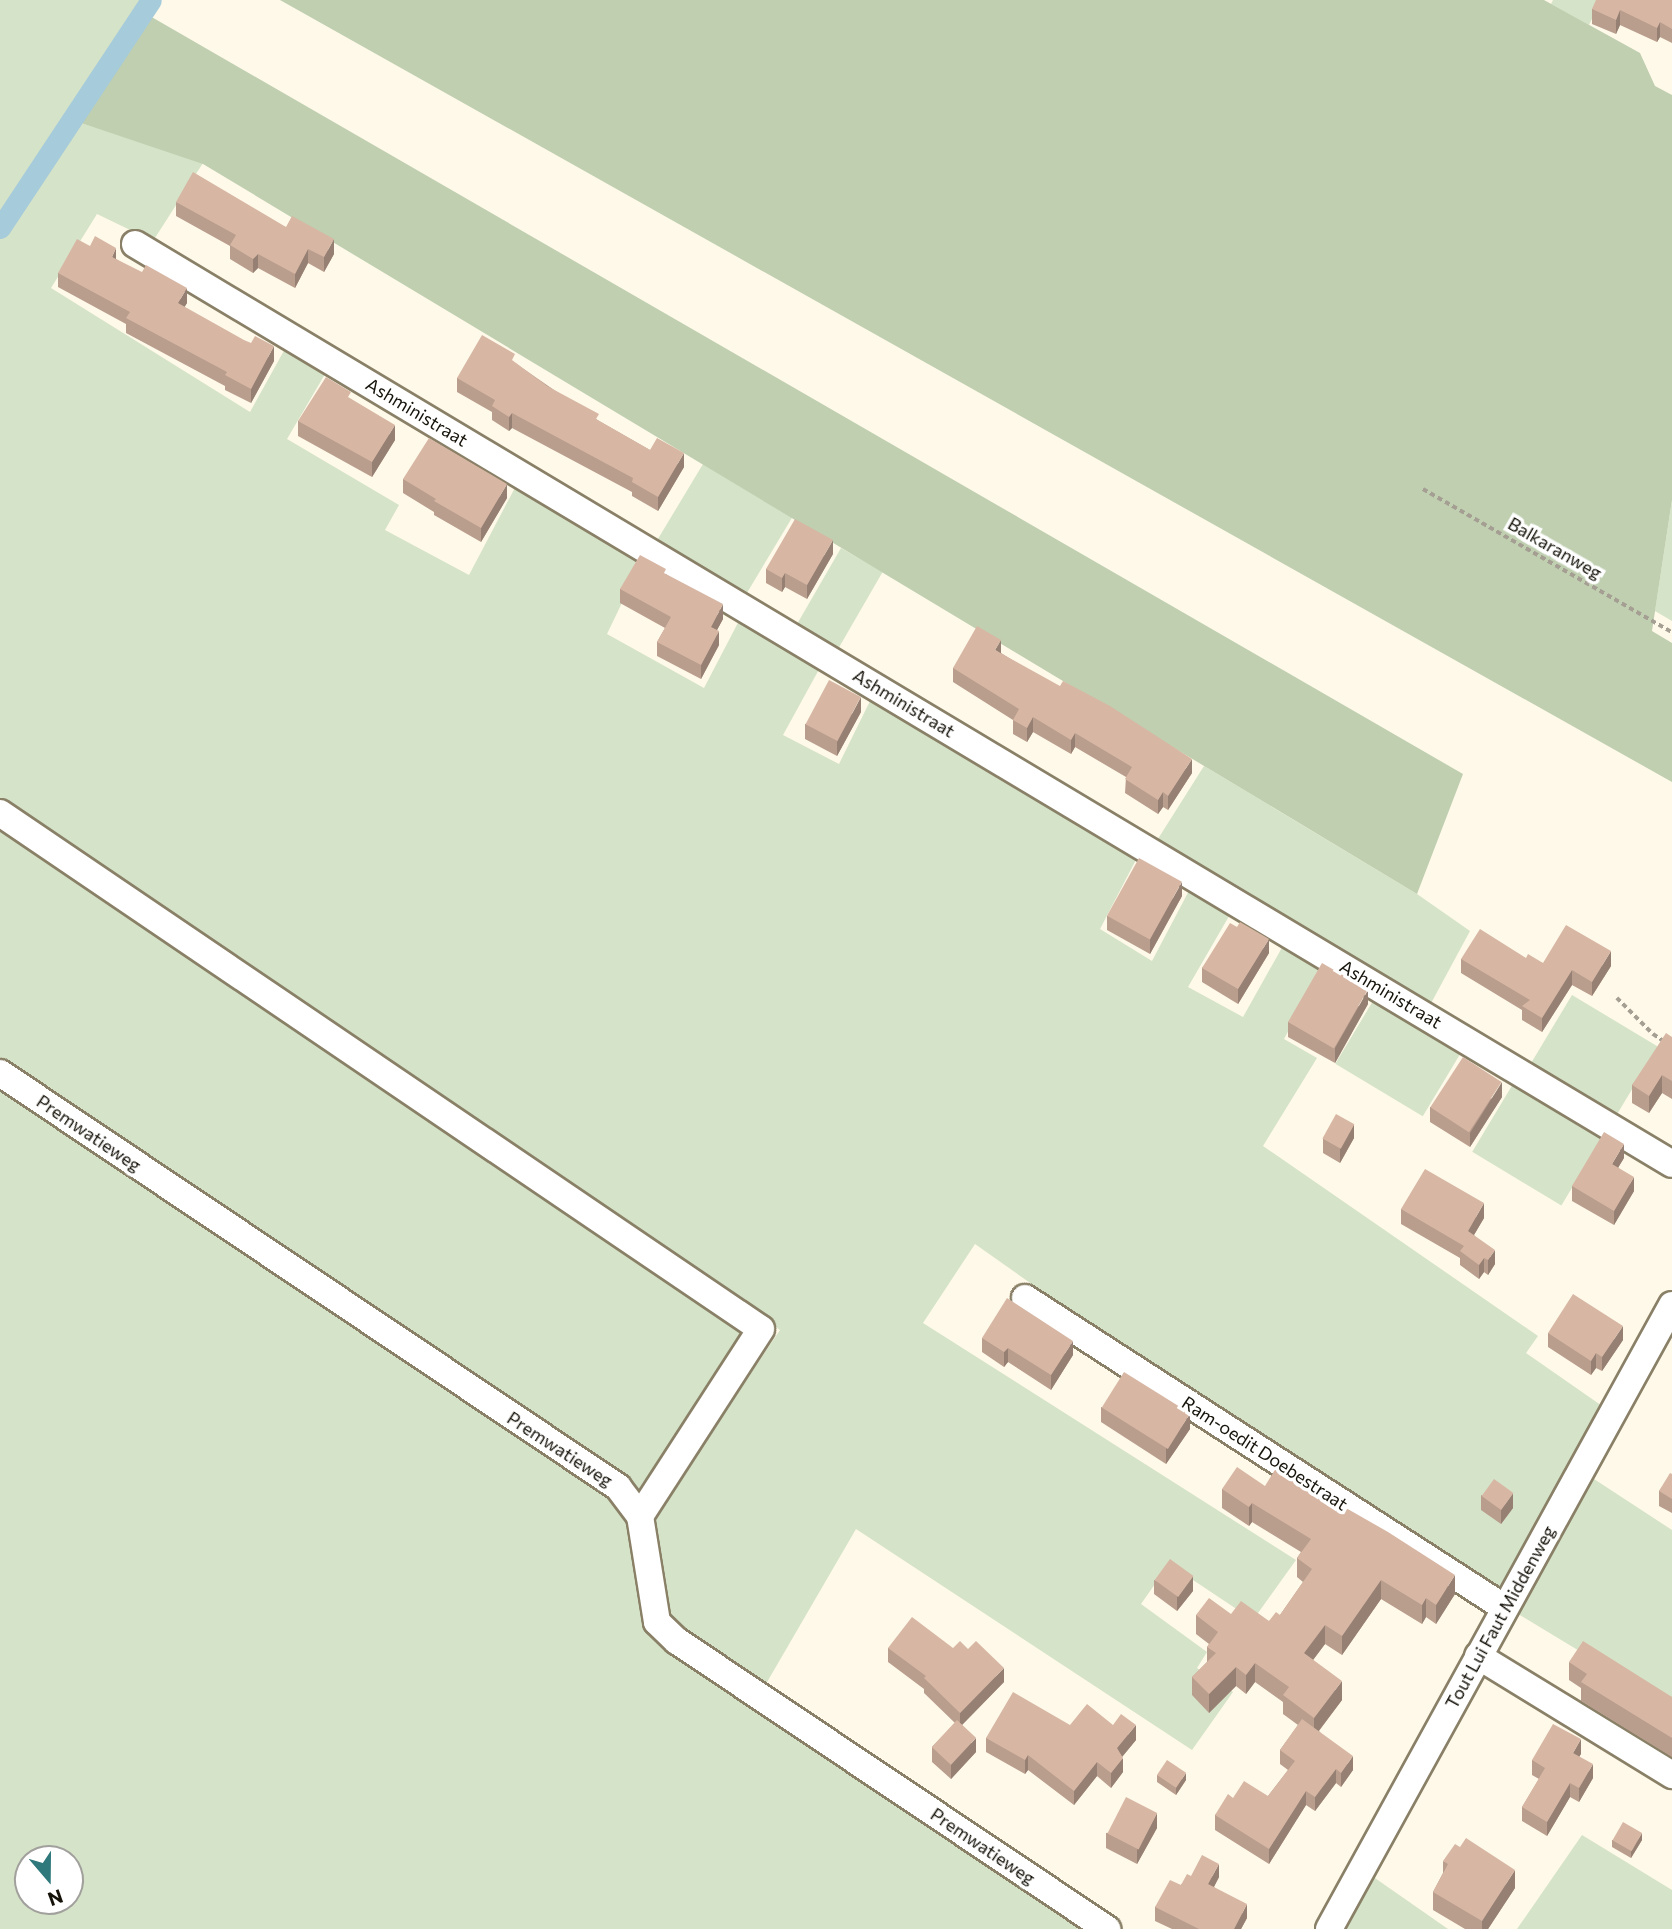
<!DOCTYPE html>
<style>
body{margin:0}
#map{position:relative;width:1672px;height:1929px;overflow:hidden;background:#fff9e9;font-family:Commissioner,sans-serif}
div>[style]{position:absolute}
.green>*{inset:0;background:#d5e3c8;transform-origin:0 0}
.forest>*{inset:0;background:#bfcfb0}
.canal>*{height:21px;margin:-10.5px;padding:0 10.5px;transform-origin:10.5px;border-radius:10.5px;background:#a6cbdb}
.path>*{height:3.5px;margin-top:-1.75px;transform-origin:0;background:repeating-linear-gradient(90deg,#a49f92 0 5px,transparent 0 8.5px)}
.roads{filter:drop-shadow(2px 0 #898067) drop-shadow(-2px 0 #898067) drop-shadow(0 2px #898067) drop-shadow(0 -2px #898067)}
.minor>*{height:26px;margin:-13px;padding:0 13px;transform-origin:13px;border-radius:13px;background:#fff}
.wall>*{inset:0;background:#b99d8d}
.shaded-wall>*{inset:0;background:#968073}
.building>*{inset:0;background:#d7b7a4;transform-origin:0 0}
span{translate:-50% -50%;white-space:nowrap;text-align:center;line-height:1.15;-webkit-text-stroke:7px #fff;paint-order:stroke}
.street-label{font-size:18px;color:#151209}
.north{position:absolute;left:14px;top:1845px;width:70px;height:70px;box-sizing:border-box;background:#fff;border:2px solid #a1a09d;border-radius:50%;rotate:160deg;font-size:19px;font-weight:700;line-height:28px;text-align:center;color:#151209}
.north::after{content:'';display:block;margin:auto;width:24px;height:32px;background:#2f797c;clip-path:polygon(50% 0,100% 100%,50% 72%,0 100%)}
</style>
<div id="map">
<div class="green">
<div style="clip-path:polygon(0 0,151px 0,72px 120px,203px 163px,153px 241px,97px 214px,51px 288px,250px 412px,286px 347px,328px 369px,287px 439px,399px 505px,385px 530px,469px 575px,519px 480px,644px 557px,607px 634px,704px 688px,741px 617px,822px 664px,783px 735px,839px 764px,873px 695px,1140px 852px,1100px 929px,1152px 961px,1192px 885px,1232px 911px,1188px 987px,1243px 1017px,1284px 944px,1324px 965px,1284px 1039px,1317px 1058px,1263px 1146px,1538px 1336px,1526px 1353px,1605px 1408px,1502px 1595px,1199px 1402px,975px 1244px,923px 1323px,1296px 1560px,1253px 1620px,1169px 1564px,1141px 1604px,1207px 1652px,1197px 1668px,1233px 1692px,1192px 1750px,856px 1529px,763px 1689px,678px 1629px,663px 1614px,653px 1519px,780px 1330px,0 803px)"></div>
<div style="clip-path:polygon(1553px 0,1601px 0,1589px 25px,1551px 4px)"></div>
<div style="left:703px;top:464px;width:104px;height:92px;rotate:31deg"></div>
<div style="clip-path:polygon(1672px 500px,1672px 621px,1655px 611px)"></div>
<div style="left:841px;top:548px;width:48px;height:87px;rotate:30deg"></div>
<div style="clip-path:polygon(1204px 766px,1417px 894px,1470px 931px,1429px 1007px,1156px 842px)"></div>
<div style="clip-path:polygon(0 824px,748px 1334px,643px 1493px,0 1062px)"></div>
<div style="left:1572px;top:995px;width:100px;height:84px;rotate:31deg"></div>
<div style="left:1376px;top:996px;width:102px;height:79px;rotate:31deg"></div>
<div style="left:1516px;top:1079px;width:104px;height:85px;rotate:31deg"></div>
<div style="clip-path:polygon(evenodd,0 1087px,615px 1494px,625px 1513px,653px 1631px,1095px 1929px,0 1929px,0 1087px,28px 1859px,70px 1859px,70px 1901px,28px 1901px,28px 1859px)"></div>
<div style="clip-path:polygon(1594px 1479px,1672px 1530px,1672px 1707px,1515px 1612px)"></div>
<div style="clip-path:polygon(1582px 1835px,1672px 1890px,1672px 1929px,1517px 1929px)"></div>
<div style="clip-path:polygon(1372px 1876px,1448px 1929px,1340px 1929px)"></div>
</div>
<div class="forest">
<div style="clip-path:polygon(280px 0,1544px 0,1640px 53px,1655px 86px,1672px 95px,1672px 500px,1652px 631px,1672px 643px,1672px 782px)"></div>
<div style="clip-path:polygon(143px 12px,1463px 774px,1417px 894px,203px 164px,72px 120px)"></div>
</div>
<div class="canal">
<div style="left:0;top:228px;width:273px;rotate:-56.5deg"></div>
</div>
<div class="path">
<div style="left:1423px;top:489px;width:287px;rotate:29.9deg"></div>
<div style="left:1617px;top:998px;width:51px;rotate:45deg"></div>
<div style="left:1653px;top:1034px;width:23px;rotate:34deg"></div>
</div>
<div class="roads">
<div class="minor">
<div style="left:135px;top:244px;width:1791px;rotate:30.9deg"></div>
<div style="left:0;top:813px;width:919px;rotate:34.14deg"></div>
<div style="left:761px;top:1329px;width:223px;rotate:122.9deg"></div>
<div style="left:0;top:1073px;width:744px;rotate:33.82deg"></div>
<div style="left:618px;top:1487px;width:36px;rotate:53deg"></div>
<div style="left:640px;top:1516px;width:107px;rotate:80.9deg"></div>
<div style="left:657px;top:1622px;width:28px;rotate:44deg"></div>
<div style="left:677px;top:1641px;width:518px;rotate:33.81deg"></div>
<div style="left:1025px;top:1298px;width:571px;rotate:32.86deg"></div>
<div style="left:1478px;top:1656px;width:228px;rotate:31.5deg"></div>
<div style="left:1329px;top:1929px;width:712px;rotate:-61.2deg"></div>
</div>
</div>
<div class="wall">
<div style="clip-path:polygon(1672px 0,1672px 43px,1660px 37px,1657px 42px,1620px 25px,1616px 34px,1592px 24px,1592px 9px)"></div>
<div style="clip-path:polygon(176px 202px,286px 227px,334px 254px,324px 272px,308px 263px,295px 288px,258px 268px,253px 273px,230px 259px,230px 246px,176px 216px)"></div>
<div style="clip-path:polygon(116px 259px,187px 303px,184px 307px,274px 361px,251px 403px,225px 390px,225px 386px,126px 333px,126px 324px,58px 287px,58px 273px)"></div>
<div style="clip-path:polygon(515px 363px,599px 421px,650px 450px,684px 467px,658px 511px,632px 496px,632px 492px,512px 428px,509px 431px,492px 420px,492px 412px,457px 392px,457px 378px)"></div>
<div style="clip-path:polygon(351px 399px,395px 440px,372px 477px,298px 436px,298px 421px)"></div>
<div style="clip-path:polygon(403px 479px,507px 498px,481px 542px,434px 515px,434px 512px,403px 493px)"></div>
<div style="clip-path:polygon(833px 554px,807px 599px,785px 587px,782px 592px,766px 583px,766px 569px)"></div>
<div style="clip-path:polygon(666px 574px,723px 619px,717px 630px,719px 645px,701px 679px,657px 656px,657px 642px,665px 628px,620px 603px,620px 589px)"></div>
<div style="clip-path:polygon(1001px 653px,1192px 773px,1168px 810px,1163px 807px,1158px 814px,1125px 793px,1126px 777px,1075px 747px,1071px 754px,1033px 732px,1027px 742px,1013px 734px,1013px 720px,953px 682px,953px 668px)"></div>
<div style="clip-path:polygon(861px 712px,837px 756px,805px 739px,805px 724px)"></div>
<div style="clip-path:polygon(1182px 896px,1150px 954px,1107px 930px,1107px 916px)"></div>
<div style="clip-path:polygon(1237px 927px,1269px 953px,1238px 1004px,1202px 982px,1202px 968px)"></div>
<div style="clip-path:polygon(1526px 958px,1543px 963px,1611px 966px,1592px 996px,1572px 985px,1542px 1032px,1522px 1020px,1522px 1010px,1461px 973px,1461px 959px)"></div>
<div style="clip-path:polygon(1368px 1004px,1335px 1063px,1288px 1037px,1288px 1022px)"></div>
<div style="clip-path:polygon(1672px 1037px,1672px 1099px,1662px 1093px,1649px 1113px,1632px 1103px,1632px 1085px)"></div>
<div style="clip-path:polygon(1502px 1097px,1470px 1147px,1430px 1122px,1430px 1107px)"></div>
<div style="clip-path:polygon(1354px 1138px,1340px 1163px,1323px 1153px,1323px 1139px)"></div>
<div style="clip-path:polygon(1624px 1158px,1618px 1167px,1634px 1191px,1614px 1225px,1572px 1201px,1572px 1186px)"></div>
<div style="clip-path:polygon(1401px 1209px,1484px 1218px,1474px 1235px,1495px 1264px,1488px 1275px,1484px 1272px,1479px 1279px,1460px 1265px,1460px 1258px,1401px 1224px)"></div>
<div style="clip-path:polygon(1548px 1333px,1623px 1340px,1602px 1371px,1596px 1368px,1591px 1375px,1548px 1347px)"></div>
<div style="clip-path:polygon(982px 1338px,1073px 1355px,1051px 1390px,1008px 1362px,1004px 1367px,982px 1352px)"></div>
<div style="clip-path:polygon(1101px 1407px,1190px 1429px,1166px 1464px,1101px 1422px)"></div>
<div style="clip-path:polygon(1672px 1474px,1672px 1513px,1659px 1506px,1659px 1491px)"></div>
<div style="clip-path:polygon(1265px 1486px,1455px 1594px,1436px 1624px,1426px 1617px,1422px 1624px,1381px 1599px,1342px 1655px,1325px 1644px,1313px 1660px,1342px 1700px,1319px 1731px,1353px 1770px,1341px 1787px,1336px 1783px,1315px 1811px,1306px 1805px,1269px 1864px,1215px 1830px,1215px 1815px,1233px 1798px,1268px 1796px,1288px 1770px,1280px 1764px,1280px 1750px,1298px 1725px,1283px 1714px,1283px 1702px,1255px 1682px,1246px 1694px,1236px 1686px,1209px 1713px,1192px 1695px,1192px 1677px,1207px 1662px,1207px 1647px,1209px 1644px,1196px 1634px,1196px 1615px,1231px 1614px,1269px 1621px,1280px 1615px,1303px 1582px,1297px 1577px,1297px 1558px,1301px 1552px,1252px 1522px,1249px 1526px,1222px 1508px,1222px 1489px)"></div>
<div style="clip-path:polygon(1481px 1495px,1513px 1508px,1501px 1524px,1481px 1510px)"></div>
<div style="clip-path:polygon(1154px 1580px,1193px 1591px,1177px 1611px,1154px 1594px)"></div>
<div style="clip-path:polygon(888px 1648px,953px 1648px,1004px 1682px,962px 1725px,976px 1752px,951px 1779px,932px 1762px,932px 1747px,955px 1723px,924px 1693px,924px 1689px,888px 1662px)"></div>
<div style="clip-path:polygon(1569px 1662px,1672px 1697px,1672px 1757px,1581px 1701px,1581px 1688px,1569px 1680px)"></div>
<div style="clip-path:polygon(1070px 1725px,1113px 1725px,1136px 1740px,1122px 1757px,1123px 1772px,1111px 1788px,1097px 1776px,1074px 1805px,1028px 1770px,1025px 1774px,986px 1752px,986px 1738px)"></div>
<div style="clip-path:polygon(1581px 1754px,1579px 1756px,1593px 1778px,1579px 1802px,1570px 1797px,1547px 1836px,1522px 1821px,1522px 1807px,1539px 1779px,1532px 1775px,1532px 1760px)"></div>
<div style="clip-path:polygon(1157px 1775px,1186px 1780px,1176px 1795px,1157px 1782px)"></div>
<div style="clip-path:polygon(1157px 1828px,1137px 1864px,1106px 1848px,1106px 1833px)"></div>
<div style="clip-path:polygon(1612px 1840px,1642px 1840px,1631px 1858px,1612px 1847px)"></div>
<div style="clip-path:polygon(1443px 1861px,1515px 1888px,1488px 1929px,1465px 1929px,1433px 1910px,1433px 1892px,1443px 1873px)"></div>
<div style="clip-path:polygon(1191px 1876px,1219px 1877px,1214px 1887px,1247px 1918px,1241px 1929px,1172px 1929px,1155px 1921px,1155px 1907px)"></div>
</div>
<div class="shaded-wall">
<div style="clip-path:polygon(1620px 10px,1620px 25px,1616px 34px,1616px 20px)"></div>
<div style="clip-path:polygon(1660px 22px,1660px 37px,1657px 42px,1657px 28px)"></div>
<div style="clip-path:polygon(334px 239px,334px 254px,324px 272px,324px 257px)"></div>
<div style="clip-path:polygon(116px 248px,116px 262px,112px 257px)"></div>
<div style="clip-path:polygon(308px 249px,308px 263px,295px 288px,295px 274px)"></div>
<div style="clip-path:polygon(258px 254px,258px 268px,253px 273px,253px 259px)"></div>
<div style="clip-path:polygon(187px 288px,187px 303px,178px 318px,178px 303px)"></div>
<div style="clip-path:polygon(274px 346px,274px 361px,251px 403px,251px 389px)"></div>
<div style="clip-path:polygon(512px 413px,512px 428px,509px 431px,509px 417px)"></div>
<div style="clip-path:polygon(395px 425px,395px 440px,372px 477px,372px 462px)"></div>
<div style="clip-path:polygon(684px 453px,684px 467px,658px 511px,658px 497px)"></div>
<div style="clip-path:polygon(507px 484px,507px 498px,481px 542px,481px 528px)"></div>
<div style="clip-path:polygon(833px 540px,833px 554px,807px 599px,807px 585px)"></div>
<div style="clip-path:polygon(785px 573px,785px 587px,782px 592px,782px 578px)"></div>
<div style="clip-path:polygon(723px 604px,723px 619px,711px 641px,711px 627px)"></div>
<div style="clip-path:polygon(719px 631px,719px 645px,701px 679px,701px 665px)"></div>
<div style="clip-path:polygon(1001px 640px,1001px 654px,995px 650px)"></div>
<div style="clip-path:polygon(861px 697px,861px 712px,837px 756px,837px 742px)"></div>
<div style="clip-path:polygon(1033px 717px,1033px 732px,1027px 742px,1027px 728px)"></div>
<div style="clip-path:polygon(1075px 733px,1075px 747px,1071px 754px,1071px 740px)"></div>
<div style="clip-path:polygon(1192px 759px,1192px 773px,1168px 810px,1168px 796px)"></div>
<div style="clip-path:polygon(1163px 792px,1163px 807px,1158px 814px,1158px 800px)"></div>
<div style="clip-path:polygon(1182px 882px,1182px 896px,1150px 954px,1150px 939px)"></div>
<div style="clip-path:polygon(1269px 939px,1269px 953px,1238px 1004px,1238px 989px)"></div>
<div style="clip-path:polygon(1611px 951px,1611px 966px,1592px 996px,1592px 982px)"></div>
<div style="clip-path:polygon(1572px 970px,1572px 985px,1542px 1032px,1542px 1018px)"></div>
<div style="clip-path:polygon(1368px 990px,1368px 1004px,1335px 1063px,1335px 1048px)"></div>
<div style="clip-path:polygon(1662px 1075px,1662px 1093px,1649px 1113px,1649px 1096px)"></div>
<div style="clip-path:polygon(1502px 1082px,1502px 1097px,1470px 1147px,1470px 1133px)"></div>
<div style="clip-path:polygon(1354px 1124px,1354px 1138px,1340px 1163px,1340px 1148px)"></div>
<div style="clip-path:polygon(1624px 1144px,1624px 1158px,1612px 1178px,1612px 1164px)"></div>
<div style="clip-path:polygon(1634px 1177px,1634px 1191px,1614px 1225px,1614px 1211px)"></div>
<div style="clip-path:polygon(1484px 1203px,1484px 1218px,1468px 1245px,1468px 1231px)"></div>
<div style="clip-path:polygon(1495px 1250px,1495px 1264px,1488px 1275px,1488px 1260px)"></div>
<div style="clip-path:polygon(1484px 1258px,1484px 1272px,1479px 1279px,1479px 1265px)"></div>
<div style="clip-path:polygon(1623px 1326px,1623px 1340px,1602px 1371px,1602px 1357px)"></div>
<div style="clip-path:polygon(1073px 1341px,1073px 1355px,1051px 1390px,1051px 1375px)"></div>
<div style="clip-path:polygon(1008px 1348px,1008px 1362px,1004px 1367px,1004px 1352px)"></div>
<div style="clip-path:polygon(1596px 1353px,1596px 1368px,1591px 1375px,1591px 1361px)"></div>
<div style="clip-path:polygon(1190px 1414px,1190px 1429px,1166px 1464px,1166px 1449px)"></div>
<div style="clip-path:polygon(1513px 1493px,1513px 1508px,1501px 1524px,1501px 1510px)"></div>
<div style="clip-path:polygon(1252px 1503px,1252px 1522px,1249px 1526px,1249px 1507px)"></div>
<div style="clip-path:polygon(1455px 1575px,1455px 1594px,1436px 1624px,1436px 1605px)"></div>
<div style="clip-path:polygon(1193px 1576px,1193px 1591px,1177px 1611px,1177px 1597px)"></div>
<div style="clip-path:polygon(1381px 1580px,1381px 1599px,1342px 1655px,1342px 1636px)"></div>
<div style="clip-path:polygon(1426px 1598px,1426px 1617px,1422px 1624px,1422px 1605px)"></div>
<div style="clip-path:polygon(1325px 1625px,1325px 1644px,1304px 1672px,1304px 1653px)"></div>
<div style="clip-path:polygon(1255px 1663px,1255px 1682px,1246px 1694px,1246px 1675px)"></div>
<div style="clip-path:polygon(1236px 1667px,1236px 1686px,1209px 1713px,1209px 1694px)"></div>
<div style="clip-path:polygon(1004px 1668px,1004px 1682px,960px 1727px,960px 1713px)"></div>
<div style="clip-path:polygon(1342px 1681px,1342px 1700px,1314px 1737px,1314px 1718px)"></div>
<div style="clip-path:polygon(1136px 1725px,1136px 1740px,1117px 1763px,1117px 1748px)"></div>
<div style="clip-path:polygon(976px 1738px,976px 1752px,951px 1779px,951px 1765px)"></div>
<div style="clip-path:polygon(1581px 1739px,1581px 1754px,1573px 1767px,1573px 1753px)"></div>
<div style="clip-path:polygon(1028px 1755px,1028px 1770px,1025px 1774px,1025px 1760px)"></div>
<div style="clip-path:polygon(1353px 1756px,1353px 1770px,1341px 1787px,1341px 1773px)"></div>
<div style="clip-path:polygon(1123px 1758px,1123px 1772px,1111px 1788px,1111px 1773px)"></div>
<div style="clip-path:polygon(1097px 1762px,1097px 1776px,1074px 1805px,1074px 1791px)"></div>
<div style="clip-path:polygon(1593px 1764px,1593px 1778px,1579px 1802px,1579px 1788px)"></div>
<div style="clip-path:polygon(1336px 1769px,1336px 1783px,1315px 1811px,1315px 1797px)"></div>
<div style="clip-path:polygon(1186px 1773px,1186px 1780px,1176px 1795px,1176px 1788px)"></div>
<div style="clip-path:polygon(1570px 1783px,1570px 1797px,1547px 1836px,1547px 1822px)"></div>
<div style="clip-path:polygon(1306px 1791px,1306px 1805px,1269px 1864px,1269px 1849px)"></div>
<div style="clip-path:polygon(1157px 1813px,1157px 1828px,1137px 1864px,1137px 1850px)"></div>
<div style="clip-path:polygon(1642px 1833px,1642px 1840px,1631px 1858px,1631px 1851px)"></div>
<div style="clip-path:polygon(1219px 1864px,1219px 1877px,1208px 1898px,1208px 1884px)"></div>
<div style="clip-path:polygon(1515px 1870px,1515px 1888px,1488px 1929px,1482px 1929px,1482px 1921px)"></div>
<div style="clip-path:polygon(1247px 1904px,1247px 1918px,1241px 1929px,1234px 1929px)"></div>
</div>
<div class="building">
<div style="clip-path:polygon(1596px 0,1672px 0,1672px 29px,1660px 22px,1657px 28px,1620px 10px,1616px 20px,1592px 9px)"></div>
<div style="clip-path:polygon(193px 172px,286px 227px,292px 216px,334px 239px,324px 257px,308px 249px,295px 274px,258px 254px,253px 259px,230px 245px,236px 235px,176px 202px)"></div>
<div style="clip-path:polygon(95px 236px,116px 248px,112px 257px,142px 272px,146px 265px,187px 288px,178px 303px,244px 340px,251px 343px,255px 336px,274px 346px,251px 389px,225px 375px,227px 372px,126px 318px,130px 312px,58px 273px,77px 239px,90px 246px)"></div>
<div style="clip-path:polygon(482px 335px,515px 354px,512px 360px,547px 386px,599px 414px,596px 419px,650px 450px,657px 438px,684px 453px,658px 497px,632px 482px,633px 478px,512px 413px,509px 417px,492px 406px,495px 400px,457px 378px)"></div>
<div style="clip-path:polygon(326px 377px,351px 392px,348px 397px,395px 425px,372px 462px,298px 421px)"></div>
<div style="clip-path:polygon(429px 438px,507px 484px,481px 528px,434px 501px,436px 499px,403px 479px)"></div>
<div style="clip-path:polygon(795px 519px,833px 540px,807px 585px,785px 573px,782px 578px,766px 569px)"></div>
<div style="clip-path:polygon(640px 555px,666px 569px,664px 573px,723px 604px,711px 627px,719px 631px,701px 665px,657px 642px,671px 617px,620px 589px)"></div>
<div style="clip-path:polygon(977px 626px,1001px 640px,995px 650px,1060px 686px,1063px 681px,1110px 706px,1192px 759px,1168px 796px,1163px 792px,1158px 800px,1125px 779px,1132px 767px,1075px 733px,1071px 740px,1033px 717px,1027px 728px,1013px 720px,1019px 709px,953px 668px)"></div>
<div style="left:829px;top:680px;width:36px;height:50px;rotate:28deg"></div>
<div style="left:1139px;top:858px;width:49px;height:66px;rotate:29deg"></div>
<div style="clip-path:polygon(1240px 922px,1269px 939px,1238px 989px,1202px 968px,1230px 923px,1237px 927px)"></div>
<div style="clip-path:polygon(1566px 925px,1611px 951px,1592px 982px,1572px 970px,1542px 1018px,1522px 1006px,1530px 1000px,1461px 959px,1480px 929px,1526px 958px,1528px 954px,1543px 963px)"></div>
<div style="left:1322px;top:963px;width:53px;height:68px;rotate:30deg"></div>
<div style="clip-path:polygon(1666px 1033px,1672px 1037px,1672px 1081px,1662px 1075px,1649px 1096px,1632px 1085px)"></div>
<div style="left:1463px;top:1057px;width:46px;height:60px;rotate:33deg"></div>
<div style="left:1336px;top:1114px;width:21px;height:28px;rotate:29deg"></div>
<div style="clip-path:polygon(1604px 1132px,1624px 1144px,1612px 1164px,1634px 1177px,1614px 1211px,1572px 1186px)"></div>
<div style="clip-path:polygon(1425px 1169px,1484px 1203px,1468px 1231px,1495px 1250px,1488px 1260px,1484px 1258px,1479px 1265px,1460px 1251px,1464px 1246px,1401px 1209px)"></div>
<div style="clip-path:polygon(1573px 1294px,1623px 1326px,1602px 1357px,1596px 1353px,1591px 1361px,1548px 1333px)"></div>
<div style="clip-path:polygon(1007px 1298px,1073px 1341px,1051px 1375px,1008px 1348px,1004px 1352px,982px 1338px)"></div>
<div style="left:1124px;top:1372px;width:78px;height:42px;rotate:32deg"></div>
<div style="clip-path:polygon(1237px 1467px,1265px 1486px,1276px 1468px,1388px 1532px,1455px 1575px,1436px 1605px,1426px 1598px,1422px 1605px,1381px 1580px,1342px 1636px,1325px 1625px,1304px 1653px,1342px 1681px,1314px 1718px,1283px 1695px,1289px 1687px,1255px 1663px,1246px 1675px,1236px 1667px,1209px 1694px,1192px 1677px,1216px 1653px,1207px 1647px,1218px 1632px,1196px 1615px,1209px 1598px,1231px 1614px,1241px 1601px,1269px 1621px,1276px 1612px,1280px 1615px,1312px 1569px,1297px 1558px,1311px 1539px,1252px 1503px,1249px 1507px,1222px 1489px)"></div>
<div style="clip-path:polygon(1670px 1473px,1672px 1474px,1672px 1499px,1659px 1491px)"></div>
<div style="left:1494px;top:1479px;width:24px;height:21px;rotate:36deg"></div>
<div style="left:1170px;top:1559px;width:29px;height:26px;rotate:36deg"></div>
<div style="clip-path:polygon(912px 1617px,953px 1648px,960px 1641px,968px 1649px,976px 1641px,1004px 1668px,960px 1713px,924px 1678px,926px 1676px,888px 1648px)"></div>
<div style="clip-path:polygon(1583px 1641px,1672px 1697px,1672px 1738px,1581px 1682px,1587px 1674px,1569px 1662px)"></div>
<div style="clip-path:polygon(1013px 1692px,1070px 1725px,1087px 1704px,1113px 1725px,1121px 1714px,1136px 1725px,1117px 1748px,1123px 1758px,1111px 1773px,1097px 1762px,1074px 1791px,1028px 1755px,1025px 1760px,986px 1738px)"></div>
<div style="clip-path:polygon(1302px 1719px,1353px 1756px,1341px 1773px,1336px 1769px,1315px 1797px,1306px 1791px,1269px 1849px,1215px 1815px,1228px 1794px,1233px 1798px,1244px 1781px,1268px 1796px,1295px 1761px,1280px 1750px)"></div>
<div style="left:957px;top:1720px;width:26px;height:37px;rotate:43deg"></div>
<div style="clip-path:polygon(1553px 1724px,1581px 1739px,1573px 1753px,1593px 1764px,1579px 1788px,1570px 1783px,1547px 1822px,1522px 1807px,1545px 1768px,1532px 1760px)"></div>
<div style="left:1167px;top:1760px;width:23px;height:18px;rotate:34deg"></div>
<div style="left:1126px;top:1797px;width:35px;height:41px;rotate:27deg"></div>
<div style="left:1623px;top:1822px;width:22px;height:21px;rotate:30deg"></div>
<div style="clip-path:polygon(1466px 1838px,1515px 1870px,1482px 1921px,1433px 1892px,1448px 1864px,1443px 1861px,1455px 1844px,1460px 1847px)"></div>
<div style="clip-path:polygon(1202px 1855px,1219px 1864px,1208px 1884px,1247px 1904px,1234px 1929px,1199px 1929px,1155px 1907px,1170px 1880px,1181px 1885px,1187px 1874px,1191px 1876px)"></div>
</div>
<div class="street-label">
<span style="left:417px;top:412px;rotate:31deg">Ashministraat</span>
<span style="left:1555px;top:548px;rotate:30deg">Balkaranweg</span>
<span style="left:904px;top:703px;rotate:31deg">Ashministraat</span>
<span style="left:1391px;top:994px;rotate:31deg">Ashministraat</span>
<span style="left:89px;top:1133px;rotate:34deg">Premwatieweg</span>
<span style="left:560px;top:1449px;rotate:33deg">Premwatieweg</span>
<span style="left:1265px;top:1453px;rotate:33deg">Ram-oedit Doebestraat</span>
<span style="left:1500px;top:1617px;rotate:-61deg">Tout Lui Faut Middenweg</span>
<span style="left:983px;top:1846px;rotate:34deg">Premwatieweg</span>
</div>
<div class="north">N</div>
</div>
